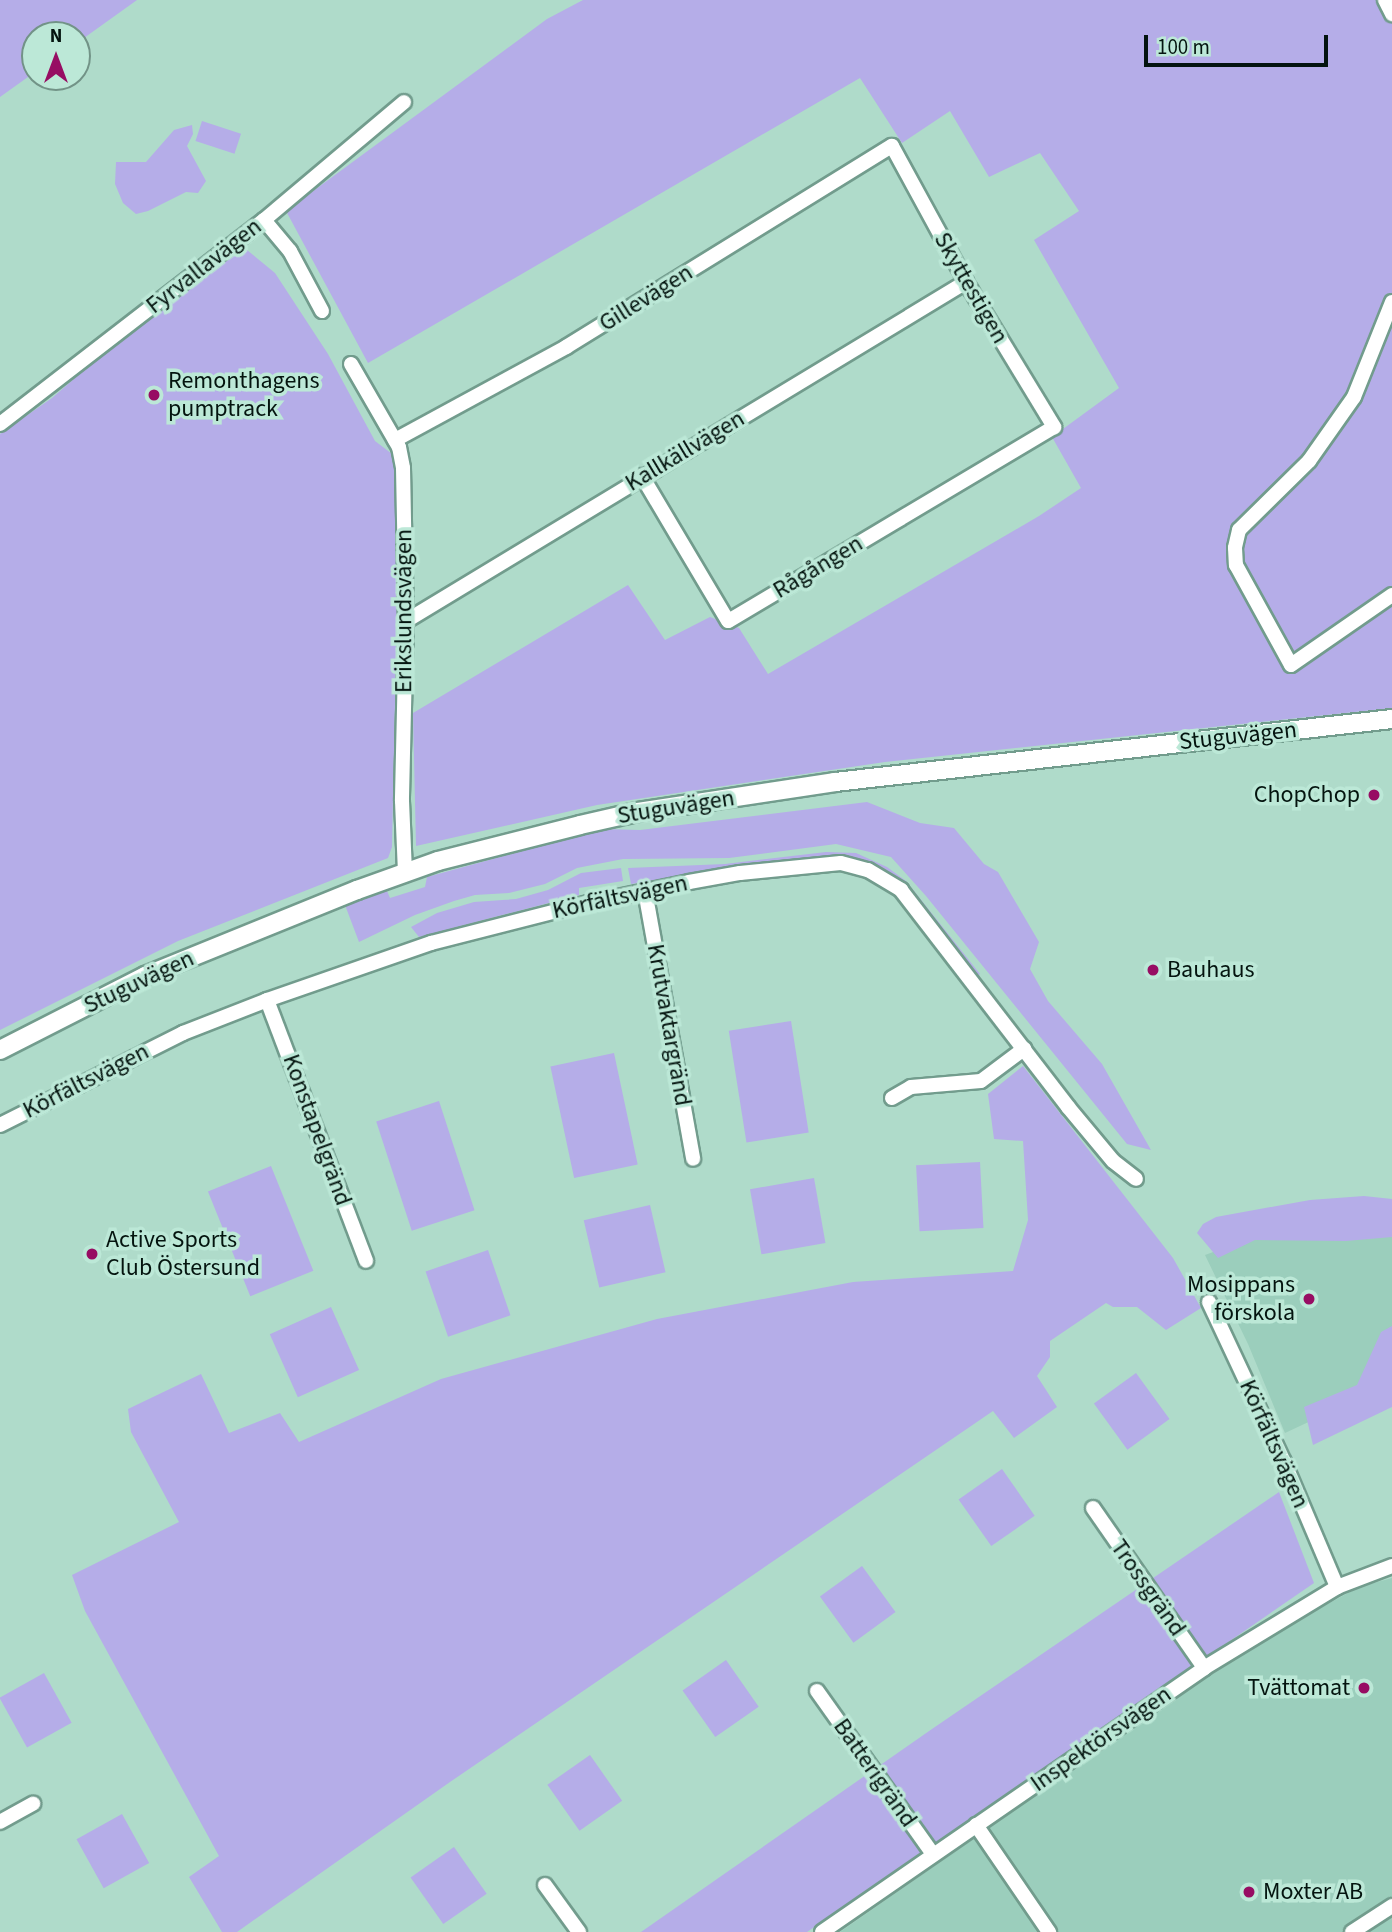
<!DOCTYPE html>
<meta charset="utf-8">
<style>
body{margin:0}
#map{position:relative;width:1392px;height:1932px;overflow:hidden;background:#afdbca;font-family:"Source Sans 3",sans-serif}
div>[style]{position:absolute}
.built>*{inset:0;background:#9bcebc}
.green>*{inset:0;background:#b5ade8;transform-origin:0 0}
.roads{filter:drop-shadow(2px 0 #729c8d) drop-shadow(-2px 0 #729c8d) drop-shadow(0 2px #729c8d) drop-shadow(0 -2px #729c8d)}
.minor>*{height:14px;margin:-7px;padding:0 7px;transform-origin:7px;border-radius:7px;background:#fff}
.major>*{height:18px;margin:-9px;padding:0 9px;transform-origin:9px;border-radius:9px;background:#fff}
.dots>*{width:19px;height:19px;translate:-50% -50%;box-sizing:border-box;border:4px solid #bce8d7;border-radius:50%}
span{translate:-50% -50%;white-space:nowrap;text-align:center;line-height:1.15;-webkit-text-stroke:7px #bce8d7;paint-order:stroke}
.street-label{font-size:24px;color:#04140f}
.poi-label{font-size:24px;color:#04140f}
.left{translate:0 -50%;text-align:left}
.right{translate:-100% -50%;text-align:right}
.north{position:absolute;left:21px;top:21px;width:70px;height:70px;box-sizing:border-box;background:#bce8d7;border:2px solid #729387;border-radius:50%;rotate:0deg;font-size:19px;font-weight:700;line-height:28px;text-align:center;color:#04140f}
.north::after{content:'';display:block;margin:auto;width:24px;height:32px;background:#970d63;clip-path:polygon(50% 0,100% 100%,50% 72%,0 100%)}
.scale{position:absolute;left:1144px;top:35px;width:184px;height:32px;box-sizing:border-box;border:4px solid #04140f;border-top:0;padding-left:9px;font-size:21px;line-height:24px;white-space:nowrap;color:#04140f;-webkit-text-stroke:5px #bce8d7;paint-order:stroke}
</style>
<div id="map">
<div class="built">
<div style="clip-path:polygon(1392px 1222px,1392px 1383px,1285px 1433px,1248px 1344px,1205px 1255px,1255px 1237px)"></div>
<div style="clip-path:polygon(1392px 1578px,1392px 1932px,840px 1932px,1245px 1649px,1359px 1587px)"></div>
</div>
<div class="green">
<div style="clip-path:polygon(0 0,137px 0,77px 43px,77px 35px,35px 35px,35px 72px,0 97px)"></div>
<div style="clip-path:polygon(583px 0,1392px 0,1392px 708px,885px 762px,597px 805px,416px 846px,413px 713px,628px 585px,665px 640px,710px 617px,739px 628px,768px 674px,1039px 516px,1081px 488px,1052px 437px,1119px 388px,1034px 240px,1079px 211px,1040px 153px,989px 177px,950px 111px,902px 143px,860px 78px,368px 363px,286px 211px,547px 19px)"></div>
<div style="left:202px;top:121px;width:41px;height:21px;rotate:18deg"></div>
<div style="clip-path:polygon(192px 125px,193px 134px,187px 146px,206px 181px,198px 193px,186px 192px,148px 211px,136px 214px,123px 203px,115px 184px,116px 162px,146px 162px,174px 130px)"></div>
<div style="clip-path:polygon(241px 245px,275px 273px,328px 354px,375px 441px,400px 460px,392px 847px,388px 858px,178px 941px,0 1030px,0 434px,52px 398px,137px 324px)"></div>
<div style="clip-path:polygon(867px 802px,920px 823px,954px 828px,984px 864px,998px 872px,1039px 942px,1030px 969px,1048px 1001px,1102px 1064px,1151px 1150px,1127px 1144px,926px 896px,891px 857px,836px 844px,729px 858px,623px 859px,577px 868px,545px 884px,509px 893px,475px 895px,454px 901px,415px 915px,359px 942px,345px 905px,387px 891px,390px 898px,425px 887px,427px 877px,603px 829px,640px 830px)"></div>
<div style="clip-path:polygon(826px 852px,856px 853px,887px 867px,906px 881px,980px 974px,977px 976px,903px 885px,884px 871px,856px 858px,828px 856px,631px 884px,628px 868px,725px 864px)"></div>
<div style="clip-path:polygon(621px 868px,623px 881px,579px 888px,579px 895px,419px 937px,411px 927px,437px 913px,474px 902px,516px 899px,548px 890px,581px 873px)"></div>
<div style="left:791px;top:1021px;width:113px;height:63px;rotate:81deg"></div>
<div style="left:614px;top:1053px;width:114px;height:65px;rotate:78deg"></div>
<div style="clip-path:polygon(1023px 1066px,1173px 1258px,1201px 1308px,1166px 1330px,1137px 1307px,1113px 1307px,1106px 1303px,1050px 1341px,1050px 1357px,1037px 1376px,1057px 1407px,1014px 1438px,993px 1411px,450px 1782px,237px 1932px,222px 1932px,189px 1877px,219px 1856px,85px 1611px,72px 1575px,179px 1522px,131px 1432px,128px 1409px,201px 1374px,229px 1433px,280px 1413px,299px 1442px,441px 1379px,657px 1319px,853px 1282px,1013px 1271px,1028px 1220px,1023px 1141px,994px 1139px,988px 1094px)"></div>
<div style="left:439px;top:1101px;width:115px;height:66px;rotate:72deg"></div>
<div style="left:980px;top:1162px;width:66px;height:64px;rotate:87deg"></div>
<div style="left:271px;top:1166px;width:113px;height:68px;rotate:68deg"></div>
<div style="left:814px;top:1178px;width:66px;height:65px;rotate:80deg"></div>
<div style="clip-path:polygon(1364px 1196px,1392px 1199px,1392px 1237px,1346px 1241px,1255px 1240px,1218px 1258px,1197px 1233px,1203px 1224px,1216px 1217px,1310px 1200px)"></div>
<div style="left:650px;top:1205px;width:69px;height:68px;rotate:77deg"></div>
<div style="left:488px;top:1250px;width:69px;height:66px;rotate:71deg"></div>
<div style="left:331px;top:1307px;width:69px;height:67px;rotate:66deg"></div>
<div style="clip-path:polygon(1392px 1326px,1392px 1407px,1313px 1445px,1304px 1407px,1357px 1385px,1381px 1332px)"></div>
<div style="left:1136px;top:1373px;width:57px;height:52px;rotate:54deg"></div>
<div style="left:1002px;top:1469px;width:57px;height:53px;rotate:55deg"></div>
<div style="clip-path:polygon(1279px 1492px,1314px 1583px,807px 1932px,641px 1932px,932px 1729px)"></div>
<div style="left:862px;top:1566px;width:57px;height:52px;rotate:54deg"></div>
<div style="left:726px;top:1660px;width:57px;height:53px;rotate:55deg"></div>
<div style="left:44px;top:1673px;width:57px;height:51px;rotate:61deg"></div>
<div style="left:590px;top:1755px;width:56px;height:52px;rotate:55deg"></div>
<div style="left:122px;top:1814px;width:56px;height:52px;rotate:61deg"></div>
<div style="left:454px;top:1847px;width:57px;height:53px;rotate:55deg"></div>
</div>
<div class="roads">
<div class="minor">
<div style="left:1385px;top:0;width:16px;rotate:63deg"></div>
<div style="left:264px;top:220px;width:40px;rotate:50deg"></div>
<div style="left:290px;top:251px;width:68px;rotate:61.9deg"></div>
<div style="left:1392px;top:302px;width:102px;rotate:111.8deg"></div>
<div style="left:1354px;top:397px;width:78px;rotate:125.1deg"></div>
<div style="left:1309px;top:461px;width:98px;rotate:135.4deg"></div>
<div style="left:1239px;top:530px;width:18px;rotate:103deg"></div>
<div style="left:1235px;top:548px;width:17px;rotate:87deg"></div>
<div style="left:1236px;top:565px;width:114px;rotate:61.2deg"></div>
<div style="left:1291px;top:665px;width:123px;rotate:-34.7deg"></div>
<div style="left:351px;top:364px;width:96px;rotate:60deg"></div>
<div style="left:399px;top:447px;width:21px;rotate:79deg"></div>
<div style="left:403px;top:468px;width:153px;rotate:88.9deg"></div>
<div style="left:406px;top:621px;width:180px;rotate:91.3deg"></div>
<div style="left:402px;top:801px;width:71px;rotate:87.6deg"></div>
<div style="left:0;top:424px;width:334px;rotate:-37.7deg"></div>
<div style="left:264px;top:220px;width:183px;rotate:-40.1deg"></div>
<div style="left:395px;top:440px;width:195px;rotate:-28.5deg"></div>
<div style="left:566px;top:347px;width:383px;rotate:-31.7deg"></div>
<div style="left:892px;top:146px;width:155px;rotate:61.4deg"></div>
<div style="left:966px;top:282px;width:170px;rotate:58.7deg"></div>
<div style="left:1054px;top:427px;width:379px;rotate:149.2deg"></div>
<div style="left:728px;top:621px;width:169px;rotate:-120.7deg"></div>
<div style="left:406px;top:621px;width:655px;rotate:-31.19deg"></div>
<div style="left:645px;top:891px;width:272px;rotate:79.8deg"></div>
<div style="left:267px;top:1000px;width:279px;rotate:69.2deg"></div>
<div style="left:892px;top:1098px;width:22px;rotate:-30deg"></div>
<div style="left:911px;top:1087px;width:70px;rotate:-4.9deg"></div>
<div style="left:981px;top:1081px;width:54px;rotate:-36.7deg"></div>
<div style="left:0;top:1125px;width:205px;rotate:-26.7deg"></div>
<div style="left:183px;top:1033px;width:90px;rotate:-21.4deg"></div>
<div style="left:267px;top:1000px;width:174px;rotate:-19.2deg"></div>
<div style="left:431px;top:943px;width:162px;rotate:-14.3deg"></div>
<div style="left:588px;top:903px;width:103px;rotate:-11.7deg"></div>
<div style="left:689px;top:882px;width:52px;rotate:-10deg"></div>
<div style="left:740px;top:873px;width:101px;rotate:-5.7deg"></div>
<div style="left:841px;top:863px;width:28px;rotate:15deg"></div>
<div style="left:868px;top:870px;width:39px;rotate:31deg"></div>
<div style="left:901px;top:890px;width:274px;rotate:52.4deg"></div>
<div style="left:1068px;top:1107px;width:70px;rotate:50.2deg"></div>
<div style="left:1113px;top:1161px;width:29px;rotate:38deg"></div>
<div style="left:1209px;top:1302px;width:177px;rotate:64.9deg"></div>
<div style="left:1284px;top:1462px;width:136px;rotate:67deg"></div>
<div style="left:1093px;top:1508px;width:195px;rotate:55.2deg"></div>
<div style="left:817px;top:1691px;width:200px;rotate:54.6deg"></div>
<div style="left:0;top:1822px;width:38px;rotate:-29deg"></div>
<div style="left:976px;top:1825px;width:130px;rotate:55.7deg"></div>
<div style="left:545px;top:1885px;width:58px;rotate:54.1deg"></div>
<div style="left:822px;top:1932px;width:464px;rotate:-34.6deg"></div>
<div style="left:1204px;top:1668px;width:156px;rotate:-31.3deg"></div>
<div style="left:1337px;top:1587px;width:59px;rotate:-20.9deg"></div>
<div style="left:1352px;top:1932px;width:48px;rotate:-33deg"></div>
</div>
<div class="major">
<div style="left:0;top:1050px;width:163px;rotate:-27deg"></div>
<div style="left:145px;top:976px;width:229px;rotate:-22.1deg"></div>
<div style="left:357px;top:890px;width:86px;rotate:-19.7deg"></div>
<div style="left:438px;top:861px;width:146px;rotate:-14.2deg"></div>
<div style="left:580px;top:825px;width:58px;rotate:-12.8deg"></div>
<div style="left:637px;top:812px;width:200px;rotate:-8.6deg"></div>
<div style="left:835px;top:782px;width:561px;rotate:-6.45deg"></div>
</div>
</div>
<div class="dots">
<div style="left:154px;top:395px;background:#970d63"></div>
<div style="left:1374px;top:795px;background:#970d63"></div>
<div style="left:1153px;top:970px;background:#970d63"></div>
<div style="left:92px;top:1254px;background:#970d63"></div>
<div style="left:1309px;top:1299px;background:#970d63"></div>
<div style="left:1364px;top:1688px;background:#970d63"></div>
<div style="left:1249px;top:1892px;background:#970d63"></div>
</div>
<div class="street-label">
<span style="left:204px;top:266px;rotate:-38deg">Fyrvallavägen</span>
<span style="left:971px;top:288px;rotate:60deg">Skyttestigen</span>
<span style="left:646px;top:298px;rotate:-32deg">Gillevägen</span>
<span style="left:685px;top:451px;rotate:-31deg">Kallkällvägen</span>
<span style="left:818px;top:567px;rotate:-31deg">Rågången</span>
<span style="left:404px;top:611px;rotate:-90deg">Erikslundsvägen</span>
<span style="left:1238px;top:736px;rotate:-6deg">Stuguvägen</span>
<span style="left:676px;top:807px;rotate:-9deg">Stuguvägen</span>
<span style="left:620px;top:897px;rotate:-12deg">Körfältsvägen</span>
<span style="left:139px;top:982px;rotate:-25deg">Stuguvägen</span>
<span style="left:669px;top:1025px;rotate:80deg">Krutvaktargränd</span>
<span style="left:86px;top:1081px;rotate:-27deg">Körfältsvägen</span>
<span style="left:317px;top:1130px;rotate:70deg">Konstapelgränd</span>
<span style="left:1274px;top:1444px;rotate:66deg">Körfältsvägen</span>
<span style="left:1148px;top:1588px;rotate:55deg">Trossgränd</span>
<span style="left:1101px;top:1739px;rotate:-35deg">Inspektörsvägen</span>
<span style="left:875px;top:1773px;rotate:55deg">Batterigränd</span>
</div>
<div class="poi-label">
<span class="left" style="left:168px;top:395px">Remonthagens<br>pumptrack</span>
<span class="right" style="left:1360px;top:795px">ChopChop</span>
<span class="left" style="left:1167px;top:970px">Bauhaus</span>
<span class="left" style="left:106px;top:1254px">Active Sports<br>Club Östersund</span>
<span class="right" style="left:1295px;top:1299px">Mosippans<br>förskola</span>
<span class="right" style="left:1350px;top:1688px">Tvättomat</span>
<span class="left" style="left:1263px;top:1892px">Moxter AB</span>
</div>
<div class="north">N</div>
<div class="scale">100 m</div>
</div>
